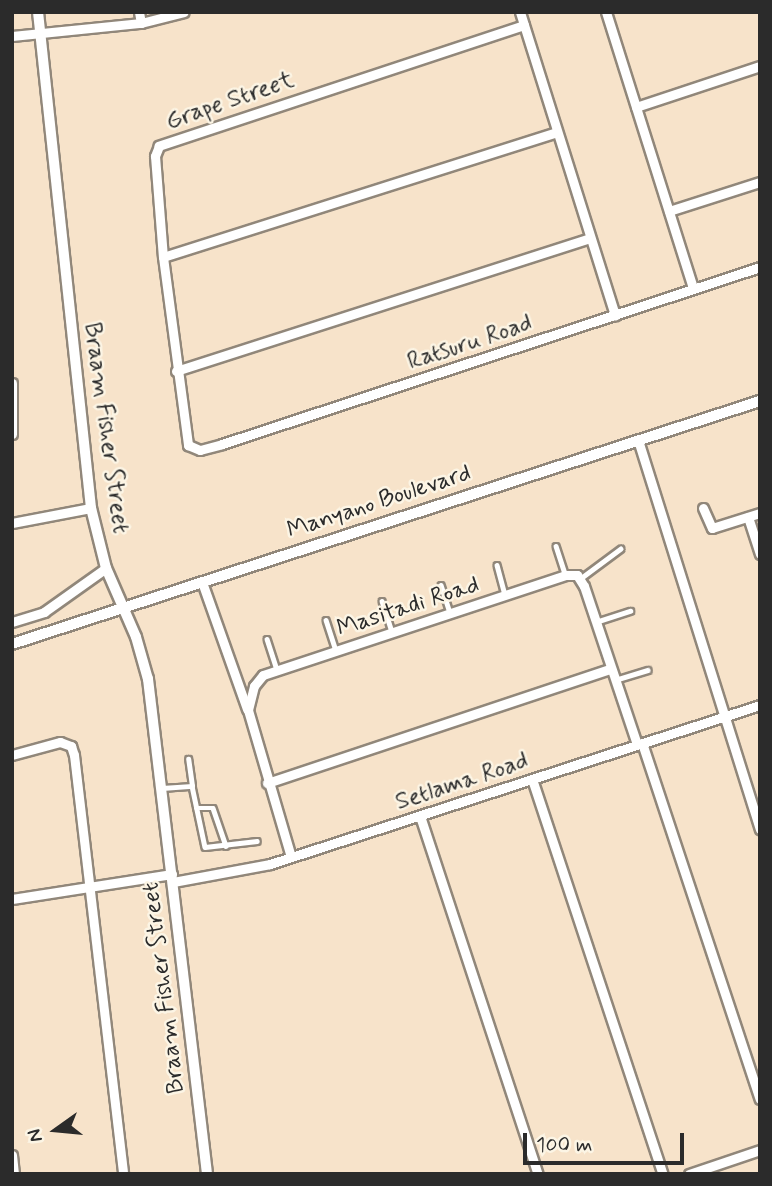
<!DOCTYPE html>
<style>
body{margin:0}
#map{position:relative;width:772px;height:1186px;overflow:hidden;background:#f7e3ca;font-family:Mynerve,sans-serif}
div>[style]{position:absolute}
.roads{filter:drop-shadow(2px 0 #91877a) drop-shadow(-2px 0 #91877a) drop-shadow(0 2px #91877a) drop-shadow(0 -2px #91877a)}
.service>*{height:4.5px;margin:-2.25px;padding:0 2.25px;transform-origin:2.25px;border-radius:2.25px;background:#fff}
.minor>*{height:9px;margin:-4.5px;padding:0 4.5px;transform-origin:4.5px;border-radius:4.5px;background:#fff}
.tertiary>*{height:10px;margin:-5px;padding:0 5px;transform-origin:5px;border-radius:5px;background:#fff}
span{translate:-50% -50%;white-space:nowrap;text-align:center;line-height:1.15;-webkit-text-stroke:5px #fcf5e5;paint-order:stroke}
.street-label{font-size:24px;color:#2b2b2b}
.frame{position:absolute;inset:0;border:14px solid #2b2b2b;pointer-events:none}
.north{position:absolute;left:21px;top:1095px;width:70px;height:70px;-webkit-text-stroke:5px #fcf5e5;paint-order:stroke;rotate:255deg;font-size:19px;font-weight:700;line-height:28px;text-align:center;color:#2b2b2b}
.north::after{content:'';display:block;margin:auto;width:24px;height:32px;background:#2b2b2b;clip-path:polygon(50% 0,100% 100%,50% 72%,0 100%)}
.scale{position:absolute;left:523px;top:1133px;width:161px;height:32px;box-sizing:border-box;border:4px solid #2b2b2b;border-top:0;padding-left:9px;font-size:21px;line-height:24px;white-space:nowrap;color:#2b2b2b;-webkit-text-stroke:5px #fcf5e5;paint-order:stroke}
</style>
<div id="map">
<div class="roads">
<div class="service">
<div style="left:556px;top:546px;width:29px;rotate:72deg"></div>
<div style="left:497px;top:565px;width:30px;rotate:75deg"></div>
<div style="left:581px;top:578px;width:49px;rotate:-36.6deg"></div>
<div style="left:441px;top:585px;width:28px;rotate:72deg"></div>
<div style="left:382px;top:601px;width:33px;rotate:72deg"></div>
<div style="left:326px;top:620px;width:32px;rotate:72deg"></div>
<div style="left:596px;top:622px;width:36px;rotate:-18deg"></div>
<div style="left:267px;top:639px;width:33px;rotate:72deg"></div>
<div style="left:615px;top:680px;width:34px;rotate:-17deg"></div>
<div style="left:192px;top:786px;width:62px;rotate:78deg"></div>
<div style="left:205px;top:847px;width:52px;rotate:-6.6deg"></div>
<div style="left:162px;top:788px;width:30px;rotate:-4deg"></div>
<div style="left:192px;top:786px;width:27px;rotate:-98deg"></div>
<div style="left:196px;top:808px;width:17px"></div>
<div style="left:213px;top:808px;width:40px;rotate:71.1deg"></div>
</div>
<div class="minor">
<div style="left:139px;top:12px;width:11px;rotate:80deg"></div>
<div style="left:520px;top:12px;width:318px;rotate:72.6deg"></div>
<div style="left:606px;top:12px;width:289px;rotate:72.5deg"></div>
<div style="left:524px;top:25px;width:385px;rotate:161.7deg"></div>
<div style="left:159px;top:146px;width:11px;rotate:112deg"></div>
<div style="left:155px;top:156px;width:101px;rotate:85.5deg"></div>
<div style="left:163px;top:257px;width:190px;rotate:82.4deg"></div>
<div style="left:188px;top:445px;width:13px;rotate:23deg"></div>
<div style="left:200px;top:450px;width:23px;rotate:-15deg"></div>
<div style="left:222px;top:444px;width:566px;rotate:-18.21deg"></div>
<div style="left:12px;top:36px;width:130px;rotate:-5.8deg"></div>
<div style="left:141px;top:23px;width:44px;rotate:-14.3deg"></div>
<div style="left:636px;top:107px;width:131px;rotate:-18.3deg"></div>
<div style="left:669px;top:211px;width:96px;rotate:-17.7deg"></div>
<div style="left:163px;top:257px;width:413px;rotate:-17.6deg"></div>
<div style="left:176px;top:371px;width:435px;rotate:-17.8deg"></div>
<div style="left:12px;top:383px;width:51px;rotate:90deg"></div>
<div style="left:638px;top:440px;width:408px;rotate:72.6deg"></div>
<div style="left:703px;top:508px;width:22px;rotate:66deg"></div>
<div style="left:712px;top:528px;width:50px;rotate:-17.4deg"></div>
<div style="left:748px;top:517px;width:39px;rotate:72deg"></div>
<div style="left:12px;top:523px;width:80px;rotate:-10.8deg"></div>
<div style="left:202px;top:582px;width:135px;rotate:70.5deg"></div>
<div style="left:12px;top:622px;width:34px;rotate:-17deg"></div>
<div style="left:44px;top:612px;width:76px;rotate:-35.4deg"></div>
<div style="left:642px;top:743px;width:375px;rotate:71.7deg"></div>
<div style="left:12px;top:755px;width:50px;rotate:-15.2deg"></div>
<div style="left:60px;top:742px;width:12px;rotate:20deg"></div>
<div style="left:71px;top:746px;width:9px;rotate:72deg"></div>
<div style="left:74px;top:755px;width:422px;rotate:83.3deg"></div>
<div style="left:532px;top:779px;width:416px;rotate:71.7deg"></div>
<div style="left:267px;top:783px;width:361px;rotate:-18.4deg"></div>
<div style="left:420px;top:816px;width:377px;rotate:71.8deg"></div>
<div style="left:291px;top:857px;width:153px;rotate:-106.3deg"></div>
<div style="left:248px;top:710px;width:25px;rotate:-76deg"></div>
<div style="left:254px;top:686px;width:14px;rotate:-51deg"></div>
<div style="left:263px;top:675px;width:318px;rotate:-18.3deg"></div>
<div style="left:565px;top:575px;width:12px"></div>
<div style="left:577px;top:575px;width:13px;rotate:58deg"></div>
<div style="left:584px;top:586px;width:167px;rotate:71.5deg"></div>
<div style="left:173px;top:882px;width:99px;rotate:-10.5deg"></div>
<div style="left:270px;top:864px;width:515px;rotate:-17.98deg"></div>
<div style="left:12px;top:899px;width:162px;rotate:-8.9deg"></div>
<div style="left:12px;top:1155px;width:19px;rotate:84deg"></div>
<div style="left:689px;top:1174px;width:75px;rotate:-18.7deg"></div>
</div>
<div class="tertiary">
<div style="left:38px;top:12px;width:499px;rotate:83.9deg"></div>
<div style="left:91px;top:508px;width:62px;rotate:76deg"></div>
<div style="left:106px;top:568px;width:75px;rotate:66.5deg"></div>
<div style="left:136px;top:637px;width:44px;rotate:74.1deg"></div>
<div style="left:148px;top:679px;width:499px;rotate:83.2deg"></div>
<div style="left:12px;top:644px;width:786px;rotate:-18deg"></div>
</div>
</div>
<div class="street-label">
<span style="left:230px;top:101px;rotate:-19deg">Grape Street</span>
<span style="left:470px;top:343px;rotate:-18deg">Ratsuru Road</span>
<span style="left:106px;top:428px;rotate:82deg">Braam Fisher Street</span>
<span style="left:379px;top:502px;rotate:-18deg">Manyano Boulevard</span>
<span style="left:408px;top:607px;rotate:-18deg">Masitadi Road</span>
<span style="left:462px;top:782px;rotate:-18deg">Setlama Road</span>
<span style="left:164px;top:988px;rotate:-97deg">Braam Fisher Street</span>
</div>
<div class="frame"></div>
<div class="north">N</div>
<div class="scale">100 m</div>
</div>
